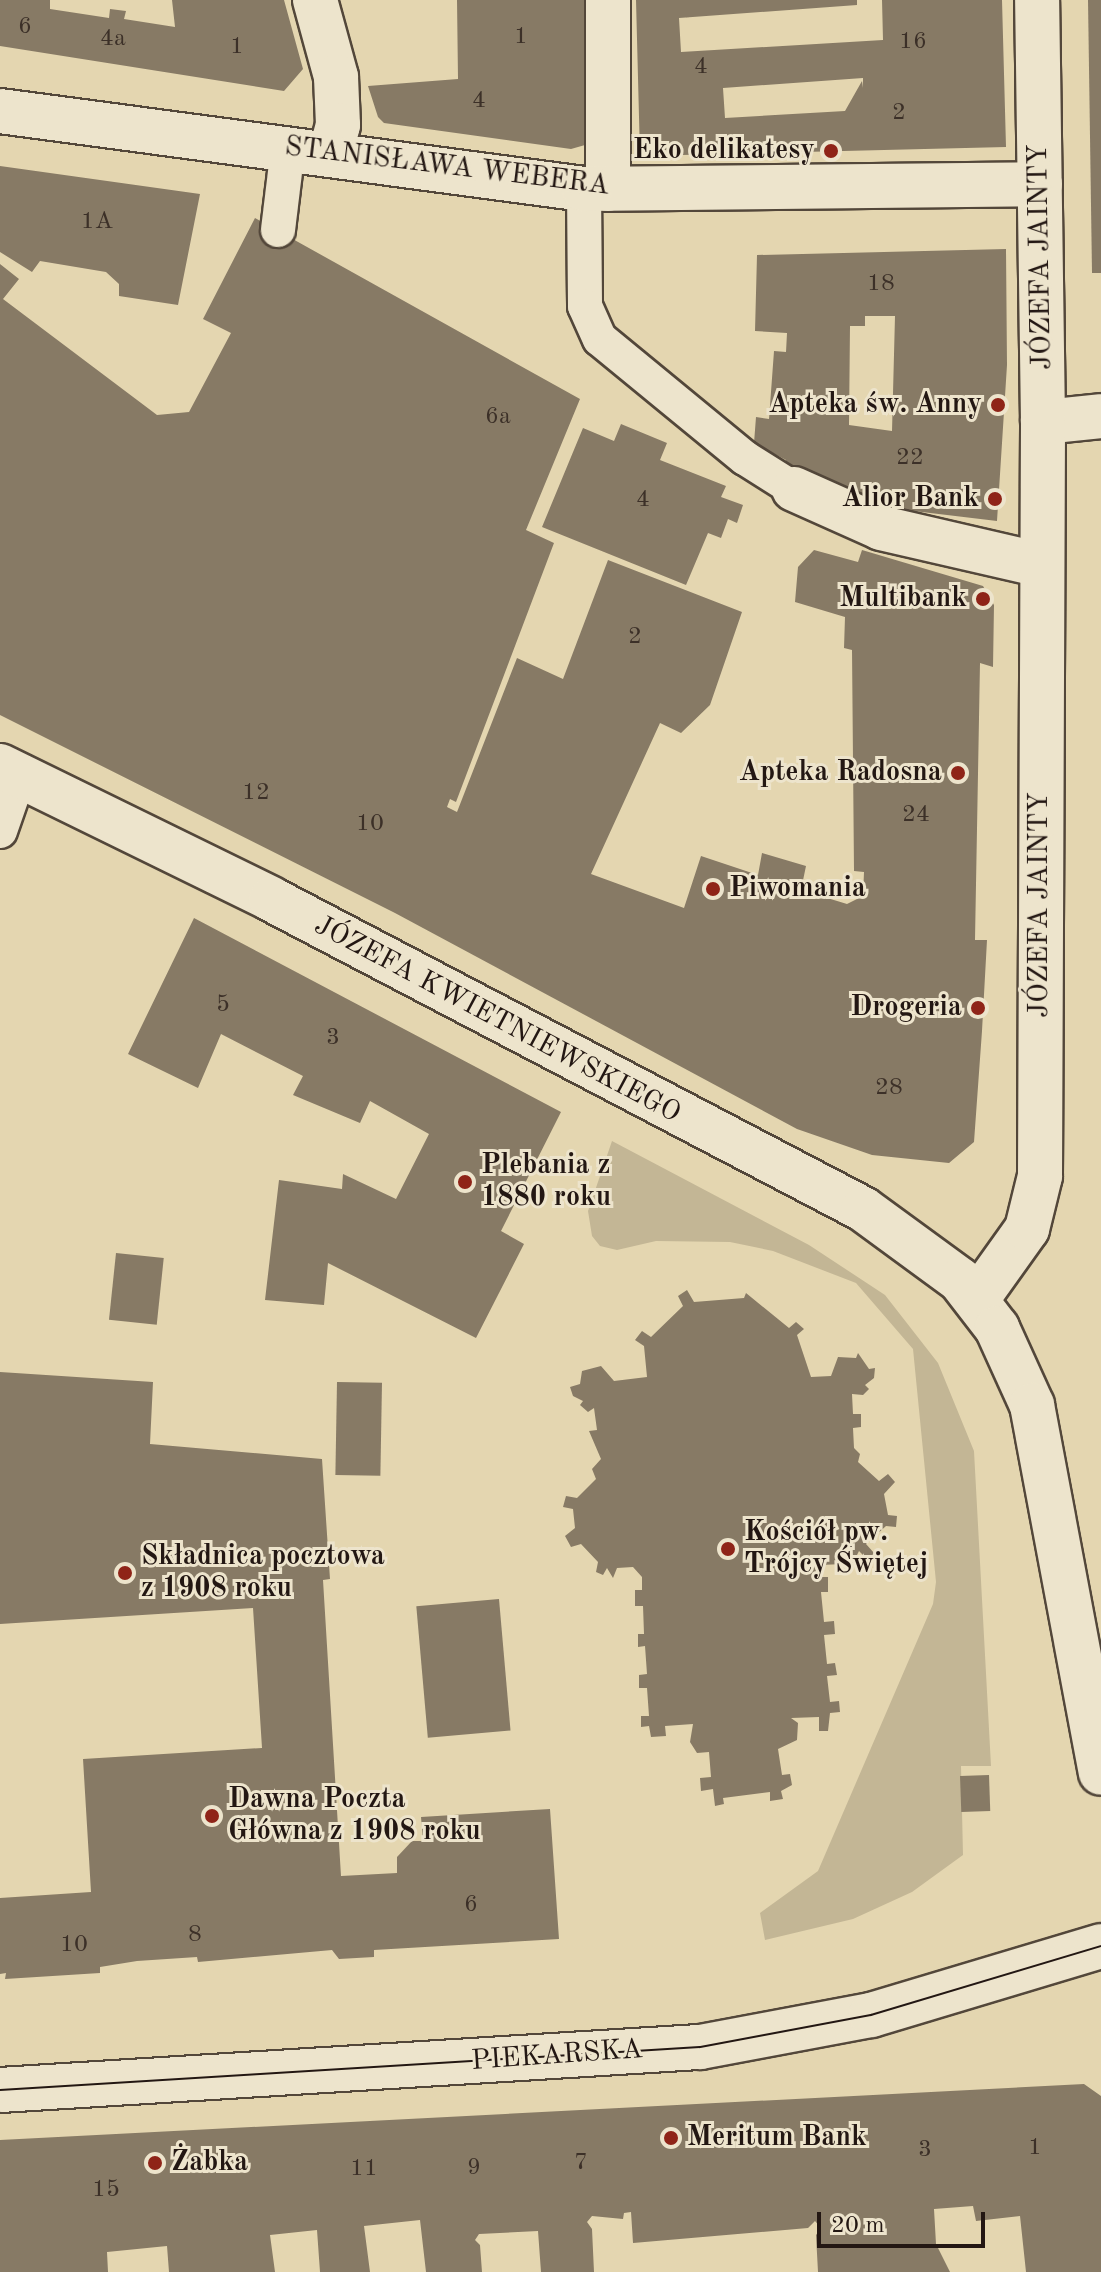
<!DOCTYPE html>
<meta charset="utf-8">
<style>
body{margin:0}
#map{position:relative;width:1101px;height:2272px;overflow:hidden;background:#e4d6b0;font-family:"Old Standard TT",serif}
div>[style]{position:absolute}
.green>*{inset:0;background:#c3b695}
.building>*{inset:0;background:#877a65;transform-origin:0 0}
.roads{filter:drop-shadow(2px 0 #53473a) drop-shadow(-2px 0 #53473a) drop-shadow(0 2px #53473a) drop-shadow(0 -2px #53473a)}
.lane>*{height:34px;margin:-17px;padding:0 17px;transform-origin:17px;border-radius:17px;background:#ede4cc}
.street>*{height:44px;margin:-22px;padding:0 22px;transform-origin:22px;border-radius:22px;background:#ede4cc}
.secondary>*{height:44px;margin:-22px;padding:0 22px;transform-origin:22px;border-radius:22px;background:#ede4cc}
.tram>*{height:2px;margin:-1px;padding:0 1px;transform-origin:1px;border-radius:1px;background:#231713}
.dots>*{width:22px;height:22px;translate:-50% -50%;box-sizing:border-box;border:4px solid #ede4cc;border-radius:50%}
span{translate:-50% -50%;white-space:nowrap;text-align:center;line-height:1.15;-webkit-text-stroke:6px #ede4cc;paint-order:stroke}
.number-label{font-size:24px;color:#3c3028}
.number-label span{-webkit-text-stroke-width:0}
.poi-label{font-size:28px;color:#231713;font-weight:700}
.right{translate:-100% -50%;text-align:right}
.left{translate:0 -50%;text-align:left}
.street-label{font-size:28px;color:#231713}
.scale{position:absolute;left:817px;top:2212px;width:168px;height:36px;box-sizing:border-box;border:4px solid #231713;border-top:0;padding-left:10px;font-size:24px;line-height:28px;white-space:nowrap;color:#231713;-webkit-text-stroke:6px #ede4cc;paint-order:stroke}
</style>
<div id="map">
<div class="green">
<div style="clip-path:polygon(612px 1141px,809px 1245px,885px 1295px,938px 1363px,974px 1451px,991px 1766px,961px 1766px,963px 1855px,912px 1892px,853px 1919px,765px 1940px,760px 1913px,818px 1871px,933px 1604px,936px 1582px,913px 1349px,856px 1283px,773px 1251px,730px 1242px,656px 1241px,617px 1250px,600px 1246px,592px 1236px,588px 1211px)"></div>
</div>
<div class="building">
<div style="clip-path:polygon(0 0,50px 0,50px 9px,109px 18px,110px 9px,126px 11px,124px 19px,175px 27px,172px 0,284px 0,303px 69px,284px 91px,0 46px)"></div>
<div style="clip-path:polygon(457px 0,584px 0,585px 145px,571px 149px,384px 123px,378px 117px,368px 86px,458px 79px)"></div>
<div style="clip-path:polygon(evenodd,636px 0,857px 0,857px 5px,679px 18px,681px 52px,883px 40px,882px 0,1002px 0,1006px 147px,640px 156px,636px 0,863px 78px,863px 88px,862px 81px,845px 111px,725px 118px,723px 88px,863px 78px)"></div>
<div style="clip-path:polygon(1088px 0,1101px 0,1101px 273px,1092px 273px)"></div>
<div style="clip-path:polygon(0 166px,200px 194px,178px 305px,119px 296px,119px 284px,106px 272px,40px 261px,32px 272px,0 252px)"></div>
<div style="clip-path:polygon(255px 218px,580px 399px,526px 530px,554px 543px,456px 802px,450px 799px,447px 807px,457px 812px,517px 658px,563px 679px,608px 560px,742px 612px,710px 705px,681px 733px,660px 723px,591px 874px,684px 908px,701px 856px,758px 875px,762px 853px,806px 866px,801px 890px,847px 904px,863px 896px,864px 872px,854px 871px,852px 650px,844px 648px,845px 617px,795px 602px,798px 567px,814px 550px,858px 562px,862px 550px,983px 586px,994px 605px,993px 667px,980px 663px,975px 940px,987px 940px,982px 1031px,974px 1142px,949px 1163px,872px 1155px,797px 1129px,395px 913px,0 715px,0 264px,19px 279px,3px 299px,157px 415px,189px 412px,231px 333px,203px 319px)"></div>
<div style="clip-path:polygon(evenodd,1006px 249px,1007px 365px,997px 521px,897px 509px,784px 467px,786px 460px,754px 443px,756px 417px,769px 419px,774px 351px,786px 352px,787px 333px,755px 331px,757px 255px,1006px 249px,865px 316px,895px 316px,892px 431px,849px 425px,850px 326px,865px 326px,865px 316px)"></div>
<div style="clip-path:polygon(621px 424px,667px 443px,660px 460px,726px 486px,721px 497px,743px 505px,737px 523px,728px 519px,721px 538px,708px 533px,686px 585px,542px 527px,583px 428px,614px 441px)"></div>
<div style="clip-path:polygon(194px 918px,561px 1112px,501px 1231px,524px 1244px,476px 1338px,328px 1263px,324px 1305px,265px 1300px,279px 1180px,342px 1189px,343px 1174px,396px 1199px,429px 1134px,370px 1101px,360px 1123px,293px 1095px,303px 1076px,221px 1034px,198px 1088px,128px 1054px)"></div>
<div style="left:116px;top:1253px;width:48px;height:67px;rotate:6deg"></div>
<div style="clip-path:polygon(687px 1290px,694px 1302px,744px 1298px,746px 1293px,789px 1328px,796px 1322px,804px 1329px,797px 1335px,811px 1377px,831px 1376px,838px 1357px,856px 1358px,858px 1353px,869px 1369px,875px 1368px,874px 1378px,865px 1385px,869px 1389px,863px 1395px,852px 1394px,853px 1414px,861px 1414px,861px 1427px,853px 1428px,854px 1448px,860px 1454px,858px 1462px,879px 1481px,888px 1474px,895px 1482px,884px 1494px,888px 1515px,897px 1516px,896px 1527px,886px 1526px,866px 1544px,874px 1553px,868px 1560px,859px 1551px,850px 1569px,845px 1564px,819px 1565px,820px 1577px,828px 1577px,828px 1592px,821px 1592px,824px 1622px,834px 1621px,835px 1634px,824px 1635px,827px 1664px,835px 1663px,837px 1675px,827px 1676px,830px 1702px,839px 1701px,840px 1712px,830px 1713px,828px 1731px,819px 1731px,819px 1717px,791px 1718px,798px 1723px,797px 1740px,778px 1749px,782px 1775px,790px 1774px,792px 1785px,781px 1791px,783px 1799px,770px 1801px,770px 1792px,723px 1798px,724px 1804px,715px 1806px,713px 1789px,701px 1791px,700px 1778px,711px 1777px,709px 1752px,697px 1753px,690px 1742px,693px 1724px,665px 1726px,666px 1736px,651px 1737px,649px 1726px,641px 1727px,641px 1716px,649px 1716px,647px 1688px,639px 1688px,639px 1675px,647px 1674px,645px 1646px,638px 1647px,638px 1634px,644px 1634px,643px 1606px,635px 1606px,635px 1590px,642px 1590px,642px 1577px,633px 1567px,617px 1568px,613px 1578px,607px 1568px,603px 1575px,596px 1572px,598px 1562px,581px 1544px,571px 1547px,565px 1536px,575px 1528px,573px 1509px,563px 1507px,566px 1496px,577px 1498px,596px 1479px,592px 1469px,601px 1459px,589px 1431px,597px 1430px,594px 1408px,588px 1412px,580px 1405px,583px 1401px,573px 1396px,570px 1387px,580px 1384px,582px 1371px,601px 1366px,614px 1381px,647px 1377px,644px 1346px,635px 1340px,642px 1331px,651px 1337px,683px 1306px,678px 1296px)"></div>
<div style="clip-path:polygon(0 1372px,153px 1382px,150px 1444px,322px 1459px,330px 1579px,323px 1580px,341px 1876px,397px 1873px,397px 1857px,412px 1841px,423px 1841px,421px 1817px,550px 1809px,559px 1939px,374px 1950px,374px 1957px,339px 1959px,332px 1950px,198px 1962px,197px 1957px,137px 1961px,100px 1967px,100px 1973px,5px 1979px,6px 1973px,0 1974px,0 1898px,91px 1892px,83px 1759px,262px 1748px,253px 1608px,0 1624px)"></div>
<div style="left:337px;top:1382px;width:45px;height:93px;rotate:1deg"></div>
<div style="left:499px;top:1599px;width:132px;height:83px;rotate:85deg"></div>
<div style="left:989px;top:1775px;width:36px;height:29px;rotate:88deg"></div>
<div style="clip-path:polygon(1084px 2084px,1101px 2096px,1101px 2272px,1026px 2272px,1020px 2216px,976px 2221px,973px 2206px,934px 2209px,936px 2244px,950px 2272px,818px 2272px,816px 2235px,821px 2228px,815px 2221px,808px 2228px,633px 2243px,631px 2212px,624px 2213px,623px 2219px,592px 2216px,587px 2222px,592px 2229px,594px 2272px,541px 2272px,538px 2231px,479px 2234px,475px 2240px,480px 2245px,482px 2272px,426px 2272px,420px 2220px,364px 2226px,370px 2272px,320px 2272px,317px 2230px,270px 2235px,275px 2272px,169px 2272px,167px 2246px,107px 2252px,108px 2272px,0 2272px,0 2140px)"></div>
</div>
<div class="roads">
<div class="lane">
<div style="left:584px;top:189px;width:117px;rotate:89.5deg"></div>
<div style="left:585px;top:306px;width:36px;rotate:66deg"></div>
<div style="left:600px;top:339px;width:188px;rotate:39.4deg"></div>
<div style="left:745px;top:458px;width:58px;rotate:32.3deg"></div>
<div style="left:278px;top:230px;width:84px;rotate:-83.1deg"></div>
<div style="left:0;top:831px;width:58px;rotate:-70.9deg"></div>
</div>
<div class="street">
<div style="left:315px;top:0;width:80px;rotate:74.7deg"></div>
<div style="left:336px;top:77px;width:48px;rotate:87.6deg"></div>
<div style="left:338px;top:125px;width:28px;rotate:105deg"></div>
<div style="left:608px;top:0;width:189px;rotate:90deg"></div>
<div style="left:0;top:111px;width:589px;rotate:7.61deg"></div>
<div style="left:584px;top:189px;width:456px;rotate:-0.6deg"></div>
<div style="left:1043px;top:422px;width:58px;rotate:-5.9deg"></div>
<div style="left:794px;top:489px;width:95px;rotate:24.1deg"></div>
<div style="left:881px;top:528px;width:164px;rotate:13deg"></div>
<div style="left:977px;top:1299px;width:86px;rotate:-54.5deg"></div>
<div style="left:1027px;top:1229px;width:55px;rotate:-76.2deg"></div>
<div style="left:1040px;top:1176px;width:754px;rotate:-89.77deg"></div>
<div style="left:1043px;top:422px;width:422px;rotate:-90.8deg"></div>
<div style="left:0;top:2090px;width:701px;rotate:-3.52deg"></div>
<div style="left:700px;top:2047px;width:174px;rotate:-10.6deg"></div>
<div style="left:871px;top:2015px;width:240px;rotate:-16.7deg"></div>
</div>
<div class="secondary">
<div style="left:0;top:766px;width:302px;rotate:26.1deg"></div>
<div style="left:271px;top:899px;width:668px;rotate:27.64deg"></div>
<div style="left:863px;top:1209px;width:120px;rotate:36.2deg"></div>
<div style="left:960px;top:1280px;width:61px;rotate:52.4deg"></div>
<div style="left:997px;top:1328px;width:85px;rotate:65.6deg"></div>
<div style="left:1032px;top:1405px;width:374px;rotate:79.4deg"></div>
</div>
</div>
<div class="tram">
<div style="left:0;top:2090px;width:701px;rotate:-3.52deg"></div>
<div style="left:700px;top:2047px;width:174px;rotate:-10.6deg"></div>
<div style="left:871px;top:2015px;width:240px;rotate:-16.7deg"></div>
</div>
<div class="dots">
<div style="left:831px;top:151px;background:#8f2418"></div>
<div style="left:998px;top:405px;background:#8f2418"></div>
<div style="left:995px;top:499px;background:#8f2418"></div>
<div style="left:983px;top:599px;background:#8f2418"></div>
<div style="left:958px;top:773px;background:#8f2418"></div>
<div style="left:713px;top:889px;background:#8f2418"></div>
<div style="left:978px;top:1008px;background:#8f2418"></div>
<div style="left:465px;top:1182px;background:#8f2418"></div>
<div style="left:728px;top:1549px;background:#8f2418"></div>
<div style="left:125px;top:1573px;background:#8f2418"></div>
<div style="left:212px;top:1816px;background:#8f2418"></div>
<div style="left:671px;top:2138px;background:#8f2418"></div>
<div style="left:155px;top:2163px;background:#8f2418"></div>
</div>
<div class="number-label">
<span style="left:25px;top:28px">6</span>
<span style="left:521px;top:38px">1</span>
<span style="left:113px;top:40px">4a</span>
<span style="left:913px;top:43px">16</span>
<span style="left:237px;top:48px">1</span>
<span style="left:701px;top:68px">4</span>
<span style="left:479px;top:102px">4</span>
<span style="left:899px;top:114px">2</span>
<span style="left:97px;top:223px">1A</span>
<span style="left:881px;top:285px">18</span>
<span style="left:498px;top:418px">6a</span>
<span style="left:910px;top:459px">22</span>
<span style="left:643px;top:501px">4</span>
<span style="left:635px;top:638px">2</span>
<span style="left:256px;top:794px">12</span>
<span style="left:916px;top:816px">24</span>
<span style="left:370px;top:825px">10</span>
<span style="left:223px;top:1006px">5</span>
<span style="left:333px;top:1039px">3</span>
<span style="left:889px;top:1089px">28</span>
<span style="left:471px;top:1906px">6</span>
<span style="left:195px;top:1936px">8</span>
<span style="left:74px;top:1946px">10</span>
<span style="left:1035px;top:2149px">1</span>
<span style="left:925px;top:2151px">3</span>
<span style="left:581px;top:2164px">7</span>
<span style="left:474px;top:2169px">9</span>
<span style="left:364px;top:2170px">11</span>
<span style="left:106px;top:2191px">15</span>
</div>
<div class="poi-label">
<span class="right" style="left:815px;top:151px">Eko delikatesy</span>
<span class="right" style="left:982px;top:405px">Apteka św. Anny</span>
<span class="right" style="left:979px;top:499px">Alior Bank</span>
<span class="right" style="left:967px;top:599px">Multibank</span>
<span class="right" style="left:942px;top:773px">Apteka Radosna</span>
<span class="left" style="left:729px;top:889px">Piwomania</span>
<span class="right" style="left:962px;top:1008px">Drogeria</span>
<span class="left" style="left:481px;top:1182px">Plebania z<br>1880 roku</span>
<span class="left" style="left:744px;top:1549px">Kościół pw.<br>Trójcy Świętej</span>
<span class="left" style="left:141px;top:1573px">Składnica pocztowa<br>z 1908 roku</span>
<span class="left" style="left:228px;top:1816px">Dawna Poczta<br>Główna z 1908 roku</span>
<span class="left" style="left:687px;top:2138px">Meritum Bank</span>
<span class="left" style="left:171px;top:2163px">Żabka</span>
</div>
<div class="street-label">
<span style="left:447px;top:167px;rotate:7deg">STANISŁAWA WEBERA</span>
<span style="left:1041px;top:257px;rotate:-91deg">JÓZEFA JAINTY</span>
<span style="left:1040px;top:905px;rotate:-90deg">JÓZEFA JAINTY</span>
<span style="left:497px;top:1020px;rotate:28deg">JÓZEFA KWIETNIEWSKIEGO</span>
<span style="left:557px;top:2056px;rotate:-4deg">PIEKARSKA</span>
</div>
<div class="scale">20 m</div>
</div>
